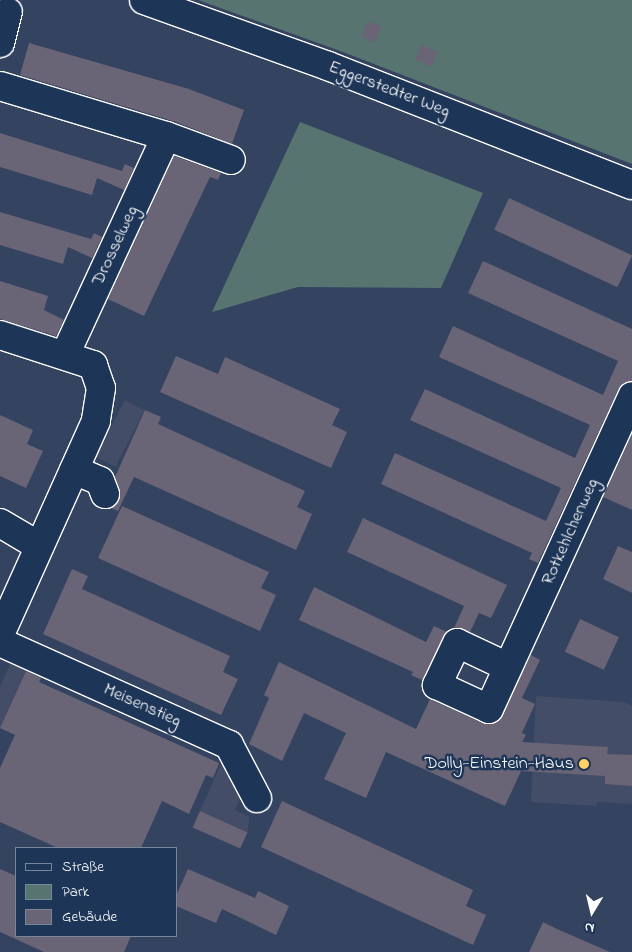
<!DOCTYPE html>
<meta charset="utf-8">
<style>
body{margin:0}
#map{position:relative;width:632px;height:952px;overflow:hidden;background:#344360;font-family:"Indie Flower",sans-serif}
div>[style]{position:absolute}
.built>*{inset:0;background:#444d67;transform-origin:0 0}
.green>*{inset:0;background:#577471}
.building>*{inset:0;background:#696476;transform-origin:0 0}
.roads{filter:drop-shadow(1px 0 #fff) drop-shadow(-1px 0 #fff) drop-shadow(0 1px #fff) drop-shadow(0 -1px #fff)}
.minor>*{height:28px;margin:-14px;padding:0 14px;transform-origin:14px;border-radius:14px;background:#1d3557}
.dots>*{width:14px;height:14px;translate:-50% -50%;box-sizing:border-box;border:2px solid #1d3557;border-radius:50%}
span{translate:-50% -50%;white-space:nowrap;text-align:center;line-height:1.15;-webkit-text-stroke:5px #1d3557;paint-order:stroke}
.street-label{font-size:18px;color:#fff}
.poi-label{font-size:18px;color:#fff}
.right{translate:-100% -50%;text-align:right}
.legend{position:absolute;left:15px;top:847px;width:162px;height:90px;box-sizing:border-box;background:#1d3557;border:1px solid #77869a;margin:0;padding:6px 9px;list-style:none;font-size:15px;color:#fff}
.legend li{display:flex;align-items:center;gap:10px;height:25px}
.legend b{width:25px;border:1px solid #77869a}
.north{position:absolute;left:567px;top:887px;width:50px;height:50px;-webkit-text-stroke:4px #1d3557;paint-order:stroke;rotate:189deg;font-size:14px;font-weight:700;line-height:20px;text-align:center;color:#fff}
.north::after{content:'';display:block;margin:auto;width:18px;height:22px;background:#fff;clip-path:polygon(50% 0,100% 100%,50% 72%,0 100%)}
</style>
<div id="map">
<div class="built">
<div style="left:125px;top:400px;width:22px;height:64px;rotate:27deg"></div>
<div style="clip-path:polygon(10px 664px,27px 669px,0 728px,0 686px)"></div>
<div style="clip-path:polygon(536px 696px,625px 702px,632px 706px,632px 804px,597px 802px,596px 806px,531px 802px)"></div>
<div style="clip-path:polygon(224px 757px,244px 790px,235px 810px,249px 817px,248px 832px,200px 811px)"></div>
</div>
<div class="green">
<div style="clip-path:polygon(198px 0,632px 0,632px 164px,343px 52px)"></div>
<div style="clip-path:polygon(300px 122px,483px 193px,441px 288px,298px 287px,212px 312px)"></div>
</div>
<div class="building">
<div style="left:368px;top:21px;width:15px;height:17px;rotate:23deg"></div>
<div style="clip-path:polygon(29px 43px,189px 89px,244px 110px,232px 144px,176px 122px,20px 75px)"></div>
<div style="left:421px;top:45px;width:18px;height:16px;rotate:22deg"></div>
<div style="clip-path:polygon(0 133px,122px 171px,125px 164px,134px 168px,124px 190px,97px 178px,92px 195px,0 167px)"></div>
<div style="clip-path:polygon(174px 156px,221px 173px,218px 180px,210px 177px,144px 316px,108px 299px)"></div>
<div style="left:509px;top:198px;width:136px;height:35px;rotate:25deg"></div>
<div style="clip-path:polygon(0 212px,91px 239px,94px 233px,102px 237px,92px 258px,68px 247px,63px 264px,0 245px)"></div>
<div style="clip-path:polygon(483px 261px,632px 329px,632px 381px,623px 383px,618px 390px,538px 563px,529px 559px,532px 553px,381px 484px,395px 453px,546px 521px,561px 488px,410px 420px,425px 389px,575px 458px,590px 425px,439px 357px,453px 326px,603px 395px,618px 361px,468px 293px)"></div>
<div style="clip-path:polygon(0 281px,48px 296px,44px 310px,64px 320px,56px 336px,0 319px)"></div>
<div style="clip-path:polygon(176px 356px,218px 374px,225px 357px,340px 409px,332px 425px,347px 432px,331px 468px,160px 392px)"></div>
<div style="clip-path:polygon(145px 410px,161px 417px,158px 424px,305px 491px,297px 507px,312px 514px,296px 550px,134px 477px,118px 511px,111px 508px,120px 496px,115px 477px)"></div>
<div style="clip-path:polygon(0 415px,33px 430px,27px 444px,43px 451px,26px 488px,0 476px)"></div>
<div style="clip-path:polygon(632px 434px,632px 510px,603px 497px)"></div>
<div style="clip-path:polygon(122px 506px,269px 572px,261px 588px,276px 595px,260px 631px,98px 558px)"></div>
<div style="clip-path:polygon(363px 518px,507px 585px,491px 618px,479px 613px,470px 632px,454px 628px,464px 606px,347px 552px)"></div>
<div style="clip-path:polygon(618px 546px,632px 552px,632px 593px,603px 579px)"></div>
<div style="clip-path:polygon(72px 569px,88px 576px,82px 589px,230px 656px,223px 672px,238px 679px,221px 715px,43px 634px)"></div>
<div style="clip-path:polygon(314px 587px,426px 642px,434px 626px,447px 632px,422px 680px,411px 675px,413px 672px,299px 620px)"></div>
<div style="left:580px;top:619px;width:43px;height:36px;rotate:25deg"></div>
<div style="clip-path:polygon(531px 655px,540px 660px,522px 698px,535px 704px,522px 733px,526px 735px,522px 742px,608px 747px,607px 754px,632px 755px,632px 786px,605px 784px,605px 776px,521px 771px,505px 806px,386px 752px,366px 798px,324px 779px,346px 733px,304px 713px,282px 761px,249px 744px,269px 698px,264px 695px,279px 662px,416px 729px,430px 699px,482px 723px,498px 722px)"></div>
<div style="clip-path:polygon(26px 671px,41px 678px,39px 682px,219px 763px,213px 778px,206px 775px,189px 814px,162px 801px,141px 848px,58px 848px,0 822px,0 768px,15px 735px,0 728px)"></div>
<div style="clip-path:polygon(282px 801px,473px 890px,466px 906px,486px 915px,473px 945px,261px 847px)"></div>
<div style="left:200px;top:811px;width:52px;height:18px;rotate:24deg"></div>
<div style="clip-path:polygon(0 869px,16px 876px,16px 936px,131px 936px,124px 952px,44px 952px,0 932px)"></div>
<div style="clip-path:polygon(188px 869px,255px 898px,258px 891px,289px 906px,276px 935px,222px 909px,216px 923px,176px 906px,176px 896px)"></div>
<div style="clip-path:polygon(543px 922px,557px 929px,610px 952px,529px 952px)"></div>
</div>
<div class="roads">
<div class="minor">
<div style="left:144px;top:0;width:195px;rotate:19.7deg"></div>
<div style="left:328px;top:66px;width:326px;rotate:21.4deg"></div>
<div style="left:0;top:43px;width:32px;rotate:-76deg"></div>
<div style="left:0;top:86px;width:173px;rotate:16.8deg"></div>
<div style="left:166px;top:136px;width:69px;rotate:20.3deg"></div>
<div style="left:0;top:335px;width:98px;rotate:17.9deg"></div>
<div style="left:93px;top:365px;width:24px;rotate:71deg"></div>
<div style="left:101px;top:388px;width:33px;rotate:99deg"></div>
<div style="left:96px;top:421px;width:235px;rotate:114.2deg"></div>
<div style="left:65px;top:355px;width:241px;rotate:-65.2deg"></div>
<div style="left:74px;top:470px;width:28px;rotate:23deg"></div>
<div style="left:100px;top:481px;width:14px;rotate:69deg"></div>
<div style="left:0;top:523px;width:45px;rotate:30.5deg"></div>
<div style="left:0;top:642px;width:251px;rotate:24.2deg"></div>
<div style="left:229px;top:745px;width:60px;rotate:62.2deg"></div>
<div style="left:508px;top:667px;width:56px;rotate:-154.8deg"></div>
<div style="left:457px;top:643px;width:47px;rotate:115.5deg"></div>
<div style="left:437px;top:685px;width:57px;rotate:24.8deg"></div>
<div style="left:489px;top:709px;width:344px;rotate:-65.4deg"></div>
</div>
</div>
<div class="dots">
<div style="left:584px;top:764px;background:#ffd166"></div>
</div>
<div class="street-label">
<span style="left:389px;top:90px;rotate:21deg">Eggerstedter Weg</span>
<span style="left:116px;top:246px;rotate:-65deg">Drosselweg</span>
<span style="left:571px;top:532px;rotate:-66deg">Rotkehlchenweg</span>
<span style="left:142px;top:706px;rotate:24deg">Meisenstieg</span>
</div>
<div class="poi-label">
<span class="right" style="left:574px;top:764px">Dolly-Einstein-Haus</span>
</div>
<ul class="legend">
<li><b style="height:6px;background:#1d3557"></b>Straße</li>
<li><b style="height:14px;background:#577471"></b>Park</li>
<li><b style="height:14px;background:#696476"></b>Gebäude</li>
</ul>
<div class="north">N</div>
</div>
